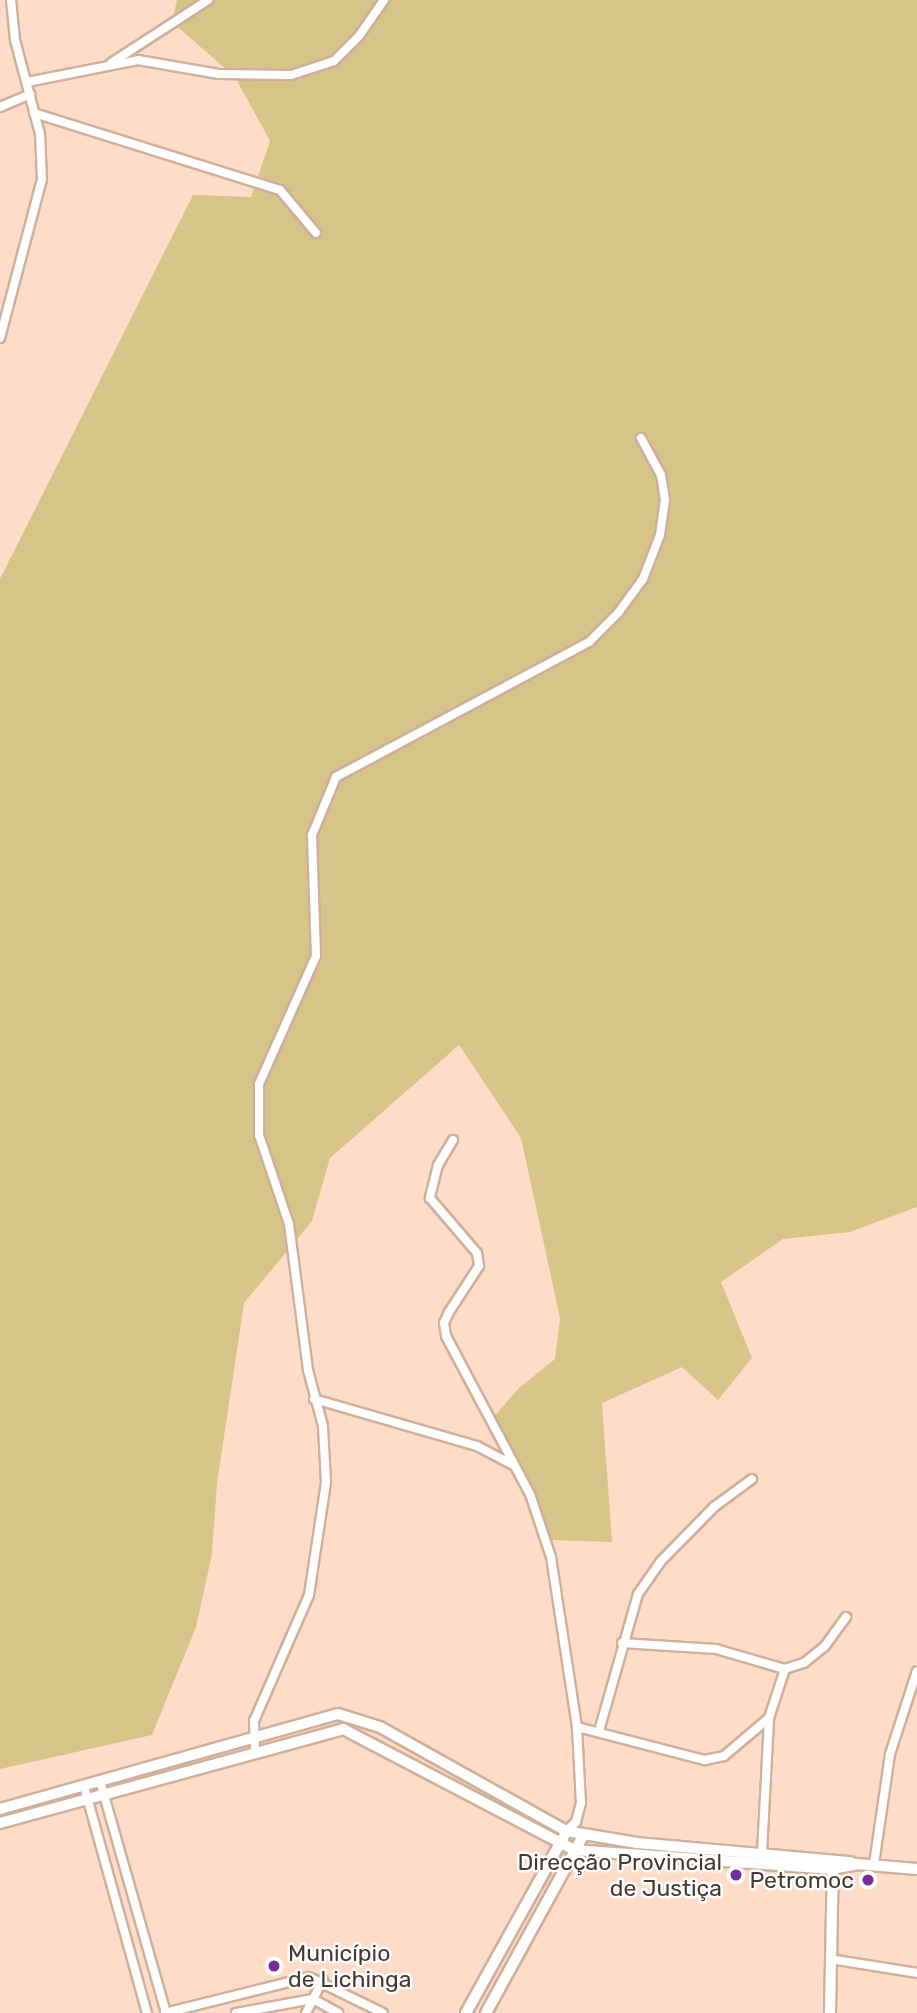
<!DOCTYPE html>
<meta charset="utf-8">
<style>
body{margin:0}
#map{position:relative;width:917px;height:2013px;overflow:hidden;background:#ffdcc7;font-family:Rubik,sans-serif}
div>[style]{position:absolute}
.green>*{inset:0;background:#d6c489}
.roads{filter:drop-shadow(2px 0 #d0af9b) drop-shadow(-2px 0 #d0af9b) drop-shadow(0 2px #d0af9b) drop-shadow(0 -2px #d0af9b)}
.minor>*{height:8px;margin:-4px;padding:0 4px;transform-origin:4px;border-radius:4px;background:#fff}
.tertiary>*{height:10px;margin:-5px;padding:0 5px;transform-origin:5px;border-radius:5px;background:#fff}
.secondary>*{height:10px;margin:-5px;padding:0 5px;transform-origin:5px;border-radius:5px;background:#fff}
.dots>*{width:19px;height:19px;translate:-50% -50%;box-sizing:border-box;border:4px solid #fff;border-radius:50%}
span{translate:-50% -50%;white-space:nowrap;text-align:center;line-height:1.15;-webkit-text-stroke:5px #fff;paint-order:stroke}
.poi-label{font-size:23px;color:#473931}
.right{translate:-100% -50%;text-align:right}
.left{translate:0 -50%;text-align:left}
</style>
<div id="map">
<div class="green">
<div style="clip-path:polygon(177px 0,917px 0,917px 1207px,850px 1232px,783px 1239px,721px 1282px,752px 1358px,718px 1400px,682px 1367px,602px 1403px,612px 1542px,546px 1540px,490px 1421px,519px 1388px,555px 1359px,560px 1318px,521px 1138px,459px 1045px,330px 1158px,312px 1221px,244px 1303px,217px 1483px,212px 1554px,196px 1627px,152px 1735px,0 1769px,0 579px,193px 195px,251px 197px,270px 141px,235px 77px,172px 22px)"></div>
</div>
<div class="roads">
<div class="minor">
<div style="left:111px;top:63px;width:116px;rotate:-33deg"></div>
<div style="left:27px;top:82px;width:113px;rotate:-11.2deg"></div>
<div style="left:138px;top:60px;width:82px;rotate:9.8deg"></div>
<div style="left:219px;top:74px;width:72px;rotate:0.8deg"></div>
<div style="left:291px;top:75px;width:45px;rotate:-18deg"></div>
<div style="left:334px;top:61px;width:35px;rotate:-45deg"></div>
<div style="left:359px;top:36px;width:44px;rotate:-55.2deg"></div>
<div style="left:0;top:107px;width:33px;rotate:-23deg"></div>
<div style="left:34px;top:113px;width:258px;rotate:17.4deg"></div>
<div style="left:280px;top:190px;width:56px;rotate:50.1deg"></div>
<div style="left:0;top:338px;width:164px;rotate:-75.2deg"></div>
<div style="left:42px;top:179px;width:45px;rotate:-92.5deg"></div>
<div style="left:40px;top:134px;width:97px;rotate:-104.9deg"></div>
<div style="left:15px;top:40px;width:40px;rotate:-95.7deg"></div>
<div style="left:453px;top:1140px;width:29px;rotate:121deg"></div>
<div style="left:438px;top:1165px;width:34px;rotate:104deg"></div>
<div style="left:430px;top:1198px;width:72px;rotate:49.5deg"></div>
<div style="left:477px;top:1253px;width:13px;rotate:81deg"></div>
<div style="left:479px;top:1266px;width:55px;rotate:123.1deg"></div>
<div style="left:449px;top:1312px;width:12px;rotate:114deg"></div>
<div style="left:444px;top:1323px;width:13px;rotate:81deg"></div>
<div style="left:446px;top:1336px;width:145px;rotate:62deg"></div>
<div style="left:314px;top:1399px;width:170px;rotate:16.1deg"></div>
<div style="left:477px;top:1446px;width:43px;rotate:27.8deg"></div>
<div style="left:515px;top:1466px;width:32px;rotate:62deg"></div>
<div style="left:530px;top:1494px;width:66px;rotate:71.6deg"></div>
<div style="left:551px;top:1557px;width:172px;rotate:81.3deg"></div>
<div style="left:577px;top:1727px;width:76px;rotate:87deg"></div>
<div style="left:581px;top:1803px;width:20px;rotate:105deg"></div>
<div style="left:576px;top:1822px;width:13px;rotate:138deg"></div>
<div style="left:622px;top:1643px;width:94px;rotate:3.7deg"></div>
<div style="left:716px;top:1649px;width:72px;rotate:16.2deg"></div>
<div style="left:785px;top:1669px;width:20px;rotate:-18deg"></div>
<div style="left:804px;top:1663px;width:27px;rotate:-39deg"></div>
<div style="left:825px;top:1646px;width:36px;rotate:-54deg"></div>
<div style="left:577px;top:1727px;width:132px;rotate:14.5deg"></div>
<div style="left:705px;top:1760px;width:19px;rotate:-12deg"></div>
<div style="left:724px;top:1756px;width:59px;rotate:-40.2deg"></div>
<div style="left:599px;top:1731px;width:142px;rotate:-74.1deg"></div>
<div style="left:638px;top:1594px;width:39px;rotate:-55deg"></div>
<div style="left:660px;top:1562px;width:77px;rotate:-45.5deg"></div>
<div style="left:714px;top:1507px;width:47px;rotate:-36.4deg"></div>
<div style="left:255px;top:1750px;width:29px;rotate:-92deg"></div>
<div style="left:254px;top:1721px;width:137px;rotate:-66.4deg"></div>
<div style="left:309px;top:1595px;width:114px;rotate:-81.4deg"></div>
<div style="left:326px;top:1482px;width:56px;rotate:-93.1deg"></div>
<div style="left:323px;top:1426px;width:58px;rotate:-105deg"></div>
<div style="left:308px;top:1370px;width:147px;rotate:-97.4deg"></div>
<div style="left:289px;top:1224px;width:94px;rotate:-108.6deg"></div>
<div style="left:259px;top:1135px;width:51px;rotate:-90deg"></div>
<div style="left:259px;top:1084px;width:140px;rotate:-66deg"></div>
<div style="left:316px;top:956px;width:121px;rotate:-91.9deg"></div>
<div style="left:312px;top:835px;width:63px;rotate:-67.5deg"></div>
<div style="left:336px;top:777px;width:287px;rotate:-28.1deg"></div>
<div style="left:589px;top:642px;width:41px;rotate:-45deg"></div>
<div style="left:618px;top:613px;width:42px;rotate:-53.7deg"></div>
<div style="left:643px;top:579px;width:47px;rotate:-68.9deg"></div>
<div style="left:660px;top:535px;width:35px;rotate:-82deg"></div>
<div style="left:665px;top:500px;width:25px;rotate:-99deg"></div>
<div style="left:661px;top:475px;width:42px;rotate:-118.4deg"></div>
<div style="left:100px;top:1781px;width:241px;rotate:74.1deg"></div>
<div style="left:84px;top:1786px;width:236px;rotate:74.5deg"></div>
<div style="left:762px;top:1853px;width:135px;rotate:-87deg"></div>
<div style="left:769px;top:1718px;width:52px;rotate:-71.9deg"></div>
<div style="left:874px;top:1864px;width:111px;rotate:-81.7deg"></div>
<div style="left:890px;top:1754px;width:87px;rotate:-72deg"></div>
<div style="left:830px;top:1959px;width:88px;rotate:9.1deg"></div>
<div style="left:165px;top:2013px;width:148px;rotate:-14deg"></div>
<div style="left:309px;top:1977px;width:82px;rotate:25.9deg"></div>
<div style="left:236px;top:2013px;width:78px;rotate:-10.3deg"></div>
<div style="left:313px;top:1999px;width:29px;rotate:29deg"></div>
<div style="left:306px;top:2013px;width:37px;rotate:-63deg"></div>
</div>
<div class="tertiary">
<div style="left:466px;top:2013px;width:202px;rotate:-61deg"></div>
<div style="left:486px;top:2013px;width:202px;rotate:-61.3deg"></div>
<div style="left:830px;top:2013px;width:150px;rotate:-88.9deg"></div>
</div>
<div class="secondary">
<div style="left:0;top:1809px;width:351px;rotate:-15.7deg"></div>
<div style="left:338px;top:1714px;width:44px;rotate:17.2deg"></div>
<div style="left:380px;top:1727px;width:213px;rotate:29.2deg"></div>
<div style="left:566px;top:1831px;width:72px;rotate:9.6deg"></div>
<div style="left:637px;top:1843px;width:215px;rotate:5.1deg"></div>
<div style="left:0;top:1823px;width:356px;rotate:-15.3deg"></div>
<div style="left:343px;top:1729px;width:261px;rotate:27.6deg"></div>
<div style="left:574px;top:1850px;width:259px;rotate:4.2deg"></div>
<div style="left:832px;top:1869px;width:25px;rotate:-11deg"></div>
<div style="left:857px;top:1864px;width:60px;rotate:4.8deg"></div>
</div>
</div>
<div class="dots">
<div style="left:736px;top:1875px;background:#772c9e"></div>
<div style="left:868px;top:1880px;background:#772c9e"></div>
<div style="left:274px;top:1966px;background:#772c9e"></div>
</div>
<div class="poi-label">
<span class="right" style="left:722px;top:1875px">Direcção Provincial<br>de Justiça</span>
<span class="right" style="left:854px;top:1880px">Petromoc</span>
<span class="left" style="left:288px;top:1966px">Município<br>de Lichinga</span>
</div>
</div>
